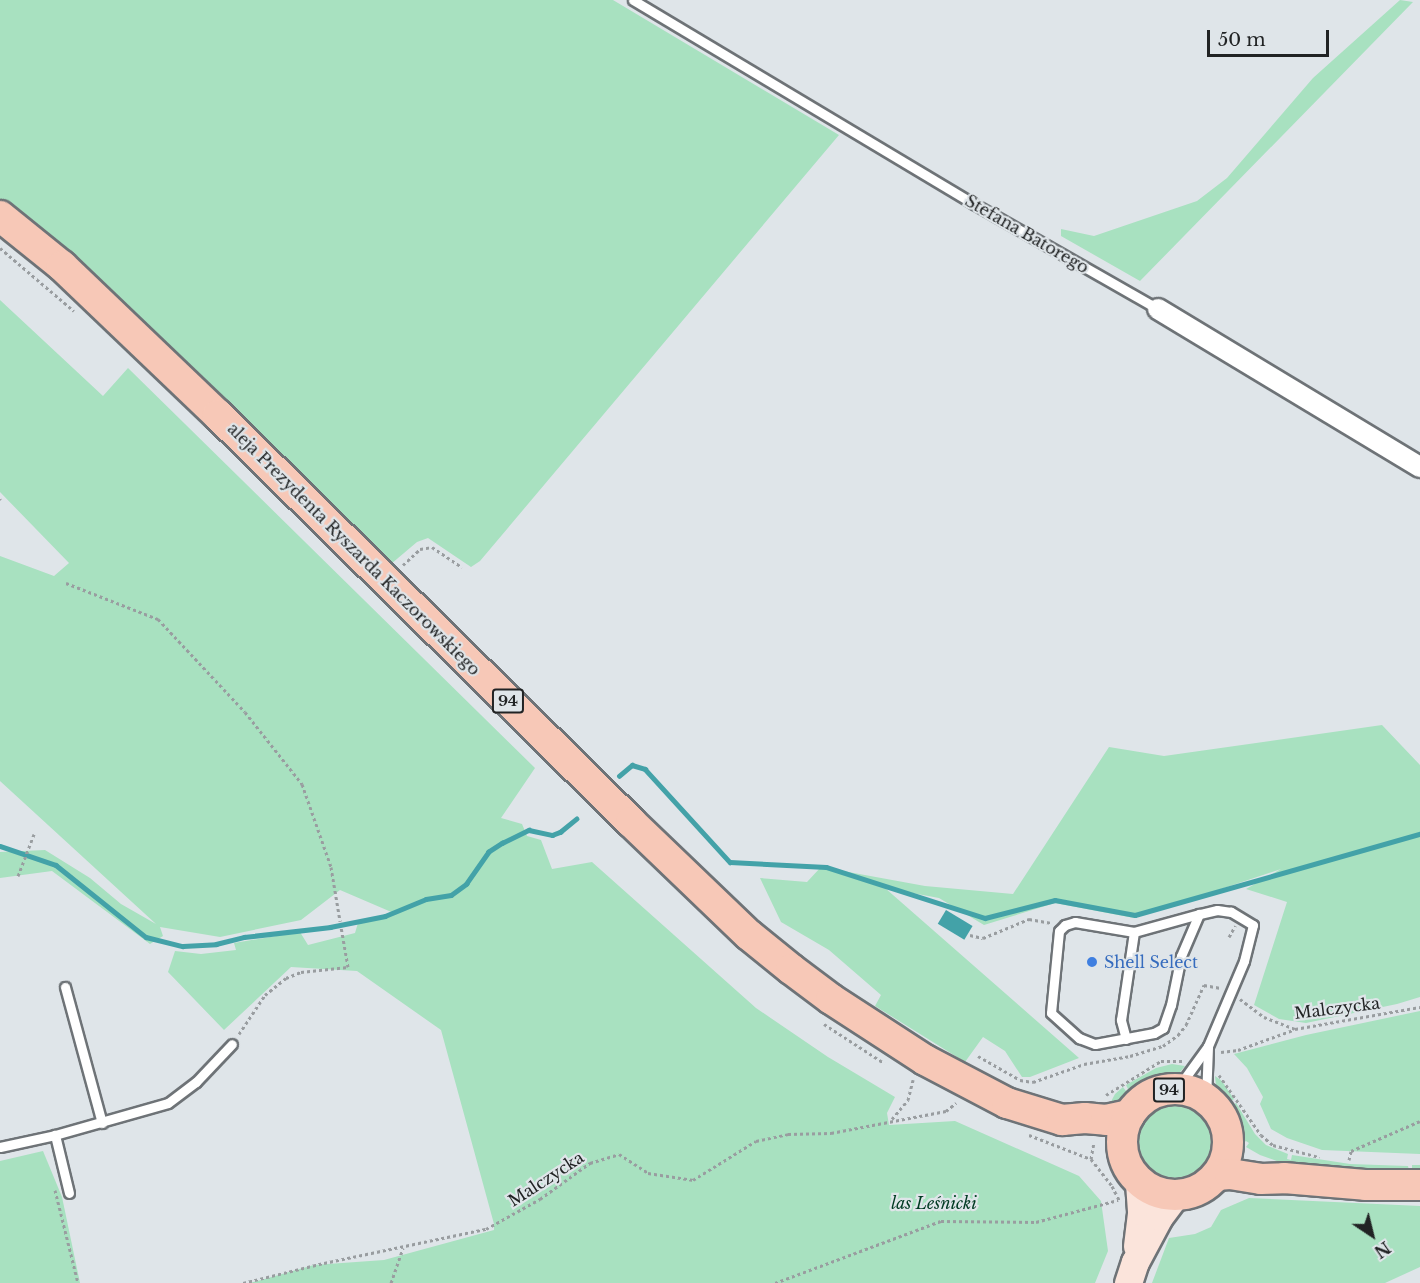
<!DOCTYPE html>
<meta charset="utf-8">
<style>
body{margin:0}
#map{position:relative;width:1420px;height:1283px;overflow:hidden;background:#dfe5e9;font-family:"Libre Baskerville",serif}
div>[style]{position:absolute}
.green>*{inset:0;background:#a8e1c0}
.round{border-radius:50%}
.water>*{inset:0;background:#43a2a8;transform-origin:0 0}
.stream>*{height:4.5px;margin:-2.25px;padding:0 2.25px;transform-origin:2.25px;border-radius:2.25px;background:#43a2a8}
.path>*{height:3px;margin-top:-1.5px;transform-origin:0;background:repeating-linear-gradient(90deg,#999da0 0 3px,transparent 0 6px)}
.roads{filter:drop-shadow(2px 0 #6e7377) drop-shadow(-2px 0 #6e7377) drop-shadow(0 2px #6e7377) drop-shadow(0 -2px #6e7377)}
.service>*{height:9px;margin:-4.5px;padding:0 4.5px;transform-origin:4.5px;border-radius:4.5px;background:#fff}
.minor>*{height:20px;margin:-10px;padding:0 10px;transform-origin:10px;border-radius:10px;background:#fff}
.secondary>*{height:27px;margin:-13.5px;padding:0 13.5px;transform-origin:13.5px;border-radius:13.5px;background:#fbe4db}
.primary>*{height:30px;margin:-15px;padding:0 15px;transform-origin:15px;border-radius:15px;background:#f7c8b7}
.primary>.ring{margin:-15px;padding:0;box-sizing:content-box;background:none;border:30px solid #f7c8b7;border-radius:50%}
.dots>*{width:16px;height:16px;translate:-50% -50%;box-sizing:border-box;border:3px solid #dfe5e9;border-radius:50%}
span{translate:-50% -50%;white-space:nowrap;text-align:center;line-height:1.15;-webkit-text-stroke:4.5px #dfe5e9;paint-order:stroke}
.shield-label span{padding:2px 4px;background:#dfe5e9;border:2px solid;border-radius:4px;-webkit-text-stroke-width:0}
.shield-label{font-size:15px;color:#212324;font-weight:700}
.street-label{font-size:16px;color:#212324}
.shop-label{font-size:16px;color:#366cbe}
.left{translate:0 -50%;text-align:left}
.park-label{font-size:16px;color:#003a22;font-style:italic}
.north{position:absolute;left:1342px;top:1205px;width:60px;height:60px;-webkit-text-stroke:4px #dfe5e9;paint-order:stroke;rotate:145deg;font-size:16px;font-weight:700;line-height:24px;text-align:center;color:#212324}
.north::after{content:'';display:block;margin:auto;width:21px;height:27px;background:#212324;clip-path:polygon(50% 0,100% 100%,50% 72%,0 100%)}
.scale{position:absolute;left:1207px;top:30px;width:122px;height:27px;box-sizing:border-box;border:3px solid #212324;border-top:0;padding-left:8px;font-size:18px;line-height:21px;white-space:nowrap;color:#212324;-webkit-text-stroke:4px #dfe5e9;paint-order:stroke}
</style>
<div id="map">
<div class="green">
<div style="clip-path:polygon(0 0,613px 0,839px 135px,480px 561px,471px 567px,428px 538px,417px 542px,391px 564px,383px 562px,174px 352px,0 201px)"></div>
<div style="clip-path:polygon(1400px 0,1413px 2px,1140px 281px,1061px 236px,1061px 229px,1094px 236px,1197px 201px,1227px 178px,1313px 78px)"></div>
<div style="clip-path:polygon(0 300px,103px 396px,128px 368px,535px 768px,501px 818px,522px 824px,527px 836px,541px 840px,552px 869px,592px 862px,756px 1008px,828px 1057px,895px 1097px,887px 1113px,889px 1125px,955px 1121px,1079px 1176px,1101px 1201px,1108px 1251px,1095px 1283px,250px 1283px,314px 1265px,384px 1260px,494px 1230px,494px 1224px,441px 1030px,357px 971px,291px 967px,224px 1030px,168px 972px,175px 951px,201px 954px,236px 950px,234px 943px,300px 932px,308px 945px,355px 933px,358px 923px,396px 914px,340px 890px,301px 920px,220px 937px,160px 927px,163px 936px,150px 944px,52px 871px,0 878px,0 852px,45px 850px,90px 878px,121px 904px,156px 924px,0 781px,0 556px,54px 576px,69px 563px,0 492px)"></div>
<div style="clip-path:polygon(1382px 725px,1420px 765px,1420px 997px,1397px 1004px,1306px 1023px,1279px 1019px,1254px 1005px,1287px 902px,1246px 889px,1281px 869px,1134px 918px,1055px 903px,984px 925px,939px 898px,885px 888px,1079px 1058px,1030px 1077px,1022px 1077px,1005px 1051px,983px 1037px,965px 1062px,875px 1006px,881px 995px,829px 950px,781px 922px,760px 878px,807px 882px,821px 867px,925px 886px,1013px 894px,1109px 747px,1164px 756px)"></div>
<div style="clip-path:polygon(1420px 1011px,1420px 1154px,1322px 1150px,1287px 1138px,1271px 1129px,1260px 1104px,1263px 1097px,1247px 1068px,1234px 1054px,1306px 1035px)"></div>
<div style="clip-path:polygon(1172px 1064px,1185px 1066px,1176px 1077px,1144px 1087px,1121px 1106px,1106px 1111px,1115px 1094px,1123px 1087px,1126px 1091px,1128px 1089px,1126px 1085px,1156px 1068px)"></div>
<div style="clip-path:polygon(1215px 1076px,1222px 1081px,1234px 1099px,1230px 1102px,1232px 1105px,1236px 1103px,1255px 1134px,1266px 1145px,1288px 1154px,1287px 1159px,1291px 1160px,1292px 1155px,1350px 1164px,1408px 1166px,1409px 1170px,1412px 1170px,1412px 1165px,1420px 1165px,1420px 1175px,1285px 1164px,1260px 1155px,1246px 1147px,1249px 1143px,1246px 1141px,1243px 1143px,1237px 1136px,1228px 1109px,1217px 1095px)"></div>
<div class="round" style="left:1139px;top:1106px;width:72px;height:72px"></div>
<div style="clip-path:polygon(43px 1151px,62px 1197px,80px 1283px,0 1283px,0 1161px)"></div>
<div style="clip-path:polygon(1249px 1198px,1420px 1206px,1420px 1267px,1385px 1283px,1152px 1283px,1169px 1238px,1195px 1234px,1211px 1227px,1221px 1210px)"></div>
</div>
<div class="water">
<div style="left:946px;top:910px;width:31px;height:16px;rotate:31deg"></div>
</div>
<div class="stream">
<div style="left:619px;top:776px;width:17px;rotate:-40deg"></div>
<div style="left:632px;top:765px;width:14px;rotate:17deg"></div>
<div style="left:645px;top:769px;width:126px;rotate:47.6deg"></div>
<div style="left:730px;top:862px;width:96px;rotate:3deg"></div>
<div style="left:826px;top:867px;width:167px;rotate:17.8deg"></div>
<div style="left:985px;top:918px;width:72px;rotate:-14.4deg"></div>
<div style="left:1055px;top:900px;width:81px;rotate:10.6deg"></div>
<div style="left:1135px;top:915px;width:296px;rotate:-15.9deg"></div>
<div style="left:0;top:846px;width:59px;rotate:18.7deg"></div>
<div style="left:56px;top:865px;width:115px;rotate:38.7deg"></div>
<div style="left:146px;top:937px;width:38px;rotate:14deg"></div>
<div style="left:183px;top:946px;width:33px;rotate:-3deg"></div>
<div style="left:216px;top:944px;width:29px;rotate:-14deg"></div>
<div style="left:244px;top:937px;width:87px;rotate:-6.6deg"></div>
<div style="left:330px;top:927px;width:56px;rotate:-11.3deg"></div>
<div style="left:385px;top:916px;width:44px;rotate:-22.5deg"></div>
<div style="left:426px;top:899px;width:25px;rotate:-9deg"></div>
<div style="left:451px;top:895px;width:19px;rotate:-36deg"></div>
<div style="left:466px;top:884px;width:39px;rotate:-55deg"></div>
<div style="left:488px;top:852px;width:17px;rotate:-33deg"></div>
<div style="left:502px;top:843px;width:30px;rotate:-26deg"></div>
<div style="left:529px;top:830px;width:24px;rotate:12deg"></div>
<div style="left:552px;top:835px;width:9px;rotate:-21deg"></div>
<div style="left:560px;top:832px;width:21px;rotate:-39deg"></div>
</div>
<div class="path">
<div style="left:0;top:248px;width:97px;rotate:40.4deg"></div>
<div style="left:0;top:499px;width:1px;rotate:45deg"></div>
<div style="left:403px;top:565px;width:23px;rotate:-43deg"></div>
<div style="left:420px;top:549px;width:12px;rotate:-9deg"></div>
<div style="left:432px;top:547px;width:36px;rotate:34deg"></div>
<div style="left:66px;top:583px;width:99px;rotate:21.4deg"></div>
<div style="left:158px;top:619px;width:127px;rotate:46.9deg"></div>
<div style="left:245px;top:712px;width:92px;rotate:51.6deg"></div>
<div style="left:302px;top:784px;width:88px;rotate:70.7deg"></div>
<div style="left:331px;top:867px;width:55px;rotate:80.5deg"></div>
<div style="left:18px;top:876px;width:45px;rotate:-69.1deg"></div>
<div style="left:970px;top:935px;width:13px;rotate:13deg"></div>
<div style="left:983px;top:938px;width:50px;rotate:-22.4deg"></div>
<div style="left:1029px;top:919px;width:23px;rotate:10deg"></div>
<div style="left:1229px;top:937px;width:13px;rotate:-61deg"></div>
<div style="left:1240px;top:999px;width:30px;rotate:37deg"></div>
<div style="left:1264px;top:1017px;width:33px;rotate:21deg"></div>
<div style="left:1295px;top:1029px;width:127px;rotate:-10deg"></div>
<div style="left:824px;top:1024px;width:72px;rotate:33deg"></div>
<div style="left:239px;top:1034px;width:47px;rotate:-56.3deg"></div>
<div style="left:265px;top:995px;width:27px;rotate:-39deg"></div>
<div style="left:286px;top:978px;width:16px;rotate:-22deg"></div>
<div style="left:301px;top:972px;width:47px;rotate:-6.1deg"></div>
<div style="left:348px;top:967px;width:41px;rotate:-99.9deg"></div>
<div style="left:1221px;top:1052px;width:17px;rotate:-7deg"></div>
<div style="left:1238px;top:1050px;width:59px;rotate:-20deg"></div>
<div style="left:978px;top:1056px;width:48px;rotate:29.7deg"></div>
<div style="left:1020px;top:1080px;width:13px;rotate:9deg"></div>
<div style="left:1033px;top:1082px;width:54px;rotate:-19.4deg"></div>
<div style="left:1084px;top:1064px;width:47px;rotate:-9.9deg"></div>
<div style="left:1130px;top:1056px;width:34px;rotate:-17deg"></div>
<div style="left:1163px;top:1046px;width:19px;rotate:-36deg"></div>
<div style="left:1178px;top:1035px;width:13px;rotate:-51deg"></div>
<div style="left:1186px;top:1025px;width:44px;rotate:-65.8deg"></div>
<div style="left:1204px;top:985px;width:17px;rotate:10deg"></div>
<div style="left:1219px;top:1075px;width:73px;rotate:55deg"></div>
<div style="left:1261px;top:1135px;width:16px;rotate:40deg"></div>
<div style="left:1273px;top:1145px;width:48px;rotate:14.6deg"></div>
<div style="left:1106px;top:1095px;width:65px;rotate:-31.7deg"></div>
<div style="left:1161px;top:1061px;width:21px"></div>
<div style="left:892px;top:1119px;width:25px;rotate:-50deg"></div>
<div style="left:908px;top:1100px;width:21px;rotate:-76deg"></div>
<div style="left:1029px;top:1135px;width:66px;rotate:21.2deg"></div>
<div style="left:1091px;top:1159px;width:34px;rotate:52deg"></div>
<div style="left:1112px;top:1186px;width:16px;rotate:63deg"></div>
<div style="left:1091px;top:1159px;width:17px;rotate:-80deg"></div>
<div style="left:1349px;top:1160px;width:9px;rotate:-77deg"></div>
<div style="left:1351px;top:1151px;width:75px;rotate:-23.5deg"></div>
<div style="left:55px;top:1190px;width:96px;rotate:76.1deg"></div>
<div style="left:243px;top:1283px;width:83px;rotate:-13.9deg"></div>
<div style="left:324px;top:1263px;width:166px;rotate:-11.9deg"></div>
<div style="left:486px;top:1229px;width:62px;rotate:-29.1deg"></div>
<div style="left:540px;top:1199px;width:62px;rotate:-35.8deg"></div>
<div style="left:590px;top:1163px;width:30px;rotate:-17deg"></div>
<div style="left:619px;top:1154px;width:35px;rotate:33deg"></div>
<div style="left:648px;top:1173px;width:46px;rotate:8.8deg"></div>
<div style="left:693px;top:1180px;width:74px;rotate:-31.8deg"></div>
<div style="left:756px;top:1141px;width:33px;rotate:-12deg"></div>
<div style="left:788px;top:1134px;width:43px;rotate:-1.3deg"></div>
<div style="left:831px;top:1133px;width:117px;rotate:-10.8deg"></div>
<div style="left:946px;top:1111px;width:13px;rotate:-39deg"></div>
<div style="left:391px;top:1283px;width:37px;rotate:-71deg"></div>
<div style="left:775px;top:1283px;width:177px;rotate:-20.5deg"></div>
<div style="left:941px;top:1221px;width:95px;rotate:0.6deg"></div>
<div style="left:1036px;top:1222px;width:85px;rotate:-15deg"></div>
</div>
<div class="roads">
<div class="service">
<div style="left:633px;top:0;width:397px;rotate:30.9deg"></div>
<div style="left:974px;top:204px;width:212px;rotate:29.7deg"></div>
<div style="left:65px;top:987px;width:141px;rotate:74.8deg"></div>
<div style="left:1126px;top:1039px;width:20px;rotate:-105deg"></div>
<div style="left:1121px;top:1020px;width:89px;rotate:-81.6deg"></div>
<div style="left:1177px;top:1089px;width:53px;rotate:-54.2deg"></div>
<div style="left:1208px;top:1046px;width:92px;rotate:-67deg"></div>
<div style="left:1244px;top:961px;width:37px;rotate:-76deg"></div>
<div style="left:1253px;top:925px;width:26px;rotate:-149deg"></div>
<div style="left:1231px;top:912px;width:14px;rotate:-172deg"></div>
<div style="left:1217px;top:910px;width:18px;rotate:167deg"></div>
<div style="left:1199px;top:914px;width:67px;rotate:164.5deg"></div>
<div style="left:1134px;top:932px;width:60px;rotate:-170.4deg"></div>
<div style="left:1075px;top:922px;width:10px;rotate:163deg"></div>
<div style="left:1065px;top:925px;width:8px;rotate:135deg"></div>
<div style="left:1059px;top:931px;width:82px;rotate:95.6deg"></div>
<div style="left:1051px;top:1013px;width:38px;rotate:42deg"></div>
<div style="left:1079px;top:1038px;width:17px;rotate:21deg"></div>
<div style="left:1095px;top:1044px;width:60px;rotate:-10.6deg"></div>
<div style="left:1154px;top:1033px;width:10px;rotate:-29deg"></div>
<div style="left:1163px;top:1028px;width:24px;rotate:-71deg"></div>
<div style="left:1171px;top:1005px;width:50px;rotate:-78.5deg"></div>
<div style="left:1181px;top:956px;width:46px;rotate:-66.8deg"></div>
<div style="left:1206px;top:1099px;width:53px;rotate:-87.8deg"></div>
<div style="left:0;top:1147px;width:56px;rotate:-12.3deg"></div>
<div style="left:69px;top:1193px;width:60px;rotate:-103.6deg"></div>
<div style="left:55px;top:1135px;width:117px;rotate:-15.8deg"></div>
<div style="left:168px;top:1103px;width:35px;rotate:-37deg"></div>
<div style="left:196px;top:1082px;width:52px;rotate:-46.5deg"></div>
</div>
<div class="minor">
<div style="left:1158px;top:309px;width:306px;rotate:31.1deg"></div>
</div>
<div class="secondary">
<div style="left:1137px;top:1246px;width:35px;rotate:-83deg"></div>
<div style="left:1141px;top:1211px;width:30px;rotate:-94deg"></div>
<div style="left:1128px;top:1283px;width:22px;rotate:-72deg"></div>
<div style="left:1135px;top:1262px;width:51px;rotate:-61.9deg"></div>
<div style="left:1159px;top:1217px;width:26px;rotate:-53deg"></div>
</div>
<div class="primary">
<div style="left:0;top:216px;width:80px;rotate:38.9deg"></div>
<div style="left:62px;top:266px;width:216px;rotate:43.7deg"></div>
<div style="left:218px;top:415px;width:580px;rotate:44.58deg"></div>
<div style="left:631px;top:822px;width:163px;rotate:43.8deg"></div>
<div style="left:749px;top:935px;width:54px;rotate:39deg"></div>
<div style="left:791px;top:969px;width:50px;rotate:36.9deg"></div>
<div style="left:831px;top:999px;width:112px;rotate:33deg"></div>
<div style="left:925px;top:1060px;width:93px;rotate:27.7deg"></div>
<div style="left:1007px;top:1103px;width:58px;rotate:17.2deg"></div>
<div style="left:1062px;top:1120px;width:23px;rotate:-5deg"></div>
<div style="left:1085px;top:1118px;width:21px;rotate:5deg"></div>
<div style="left:1106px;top:1120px;width:24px;rotate:-12deg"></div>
<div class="ring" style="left:1122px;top:1089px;width:76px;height:76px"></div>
<div style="left:1217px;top:1175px;width:13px;rotate:-4deg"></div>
<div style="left:1230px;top:1174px;width:31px;rotate:9deg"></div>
<div style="left:1261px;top:1179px;width:23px;rotate:-2deg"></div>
<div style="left:1284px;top:1178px;width:81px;rotate:4.9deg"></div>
<div style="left:1365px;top:1185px;width:55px"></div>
</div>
</div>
<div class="dots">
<div style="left:1092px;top:962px;background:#3f7fe0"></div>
</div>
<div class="shield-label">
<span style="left:508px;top:701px">94</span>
<span style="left:1169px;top:1090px">94</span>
</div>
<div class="street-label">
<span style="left:1027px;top:234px;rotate:30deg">Stefana Batorego</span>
<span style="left:354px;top:549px;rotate:45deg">aleja Prezydenta Ryszarda Kaczorowskiego</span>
<span style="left:1337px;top:1008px;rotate:-7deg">Malczycka</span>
<span style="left:546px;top:1179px;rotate:-33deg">Malczycka</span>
</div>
<div class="shop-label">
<span class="left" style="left:1104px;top:962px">Shell Select</span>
</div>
<div class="park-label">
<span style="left:934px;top:1203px">las Leśnicki</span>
</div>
<div class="north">N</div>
<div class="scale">50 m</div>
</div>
